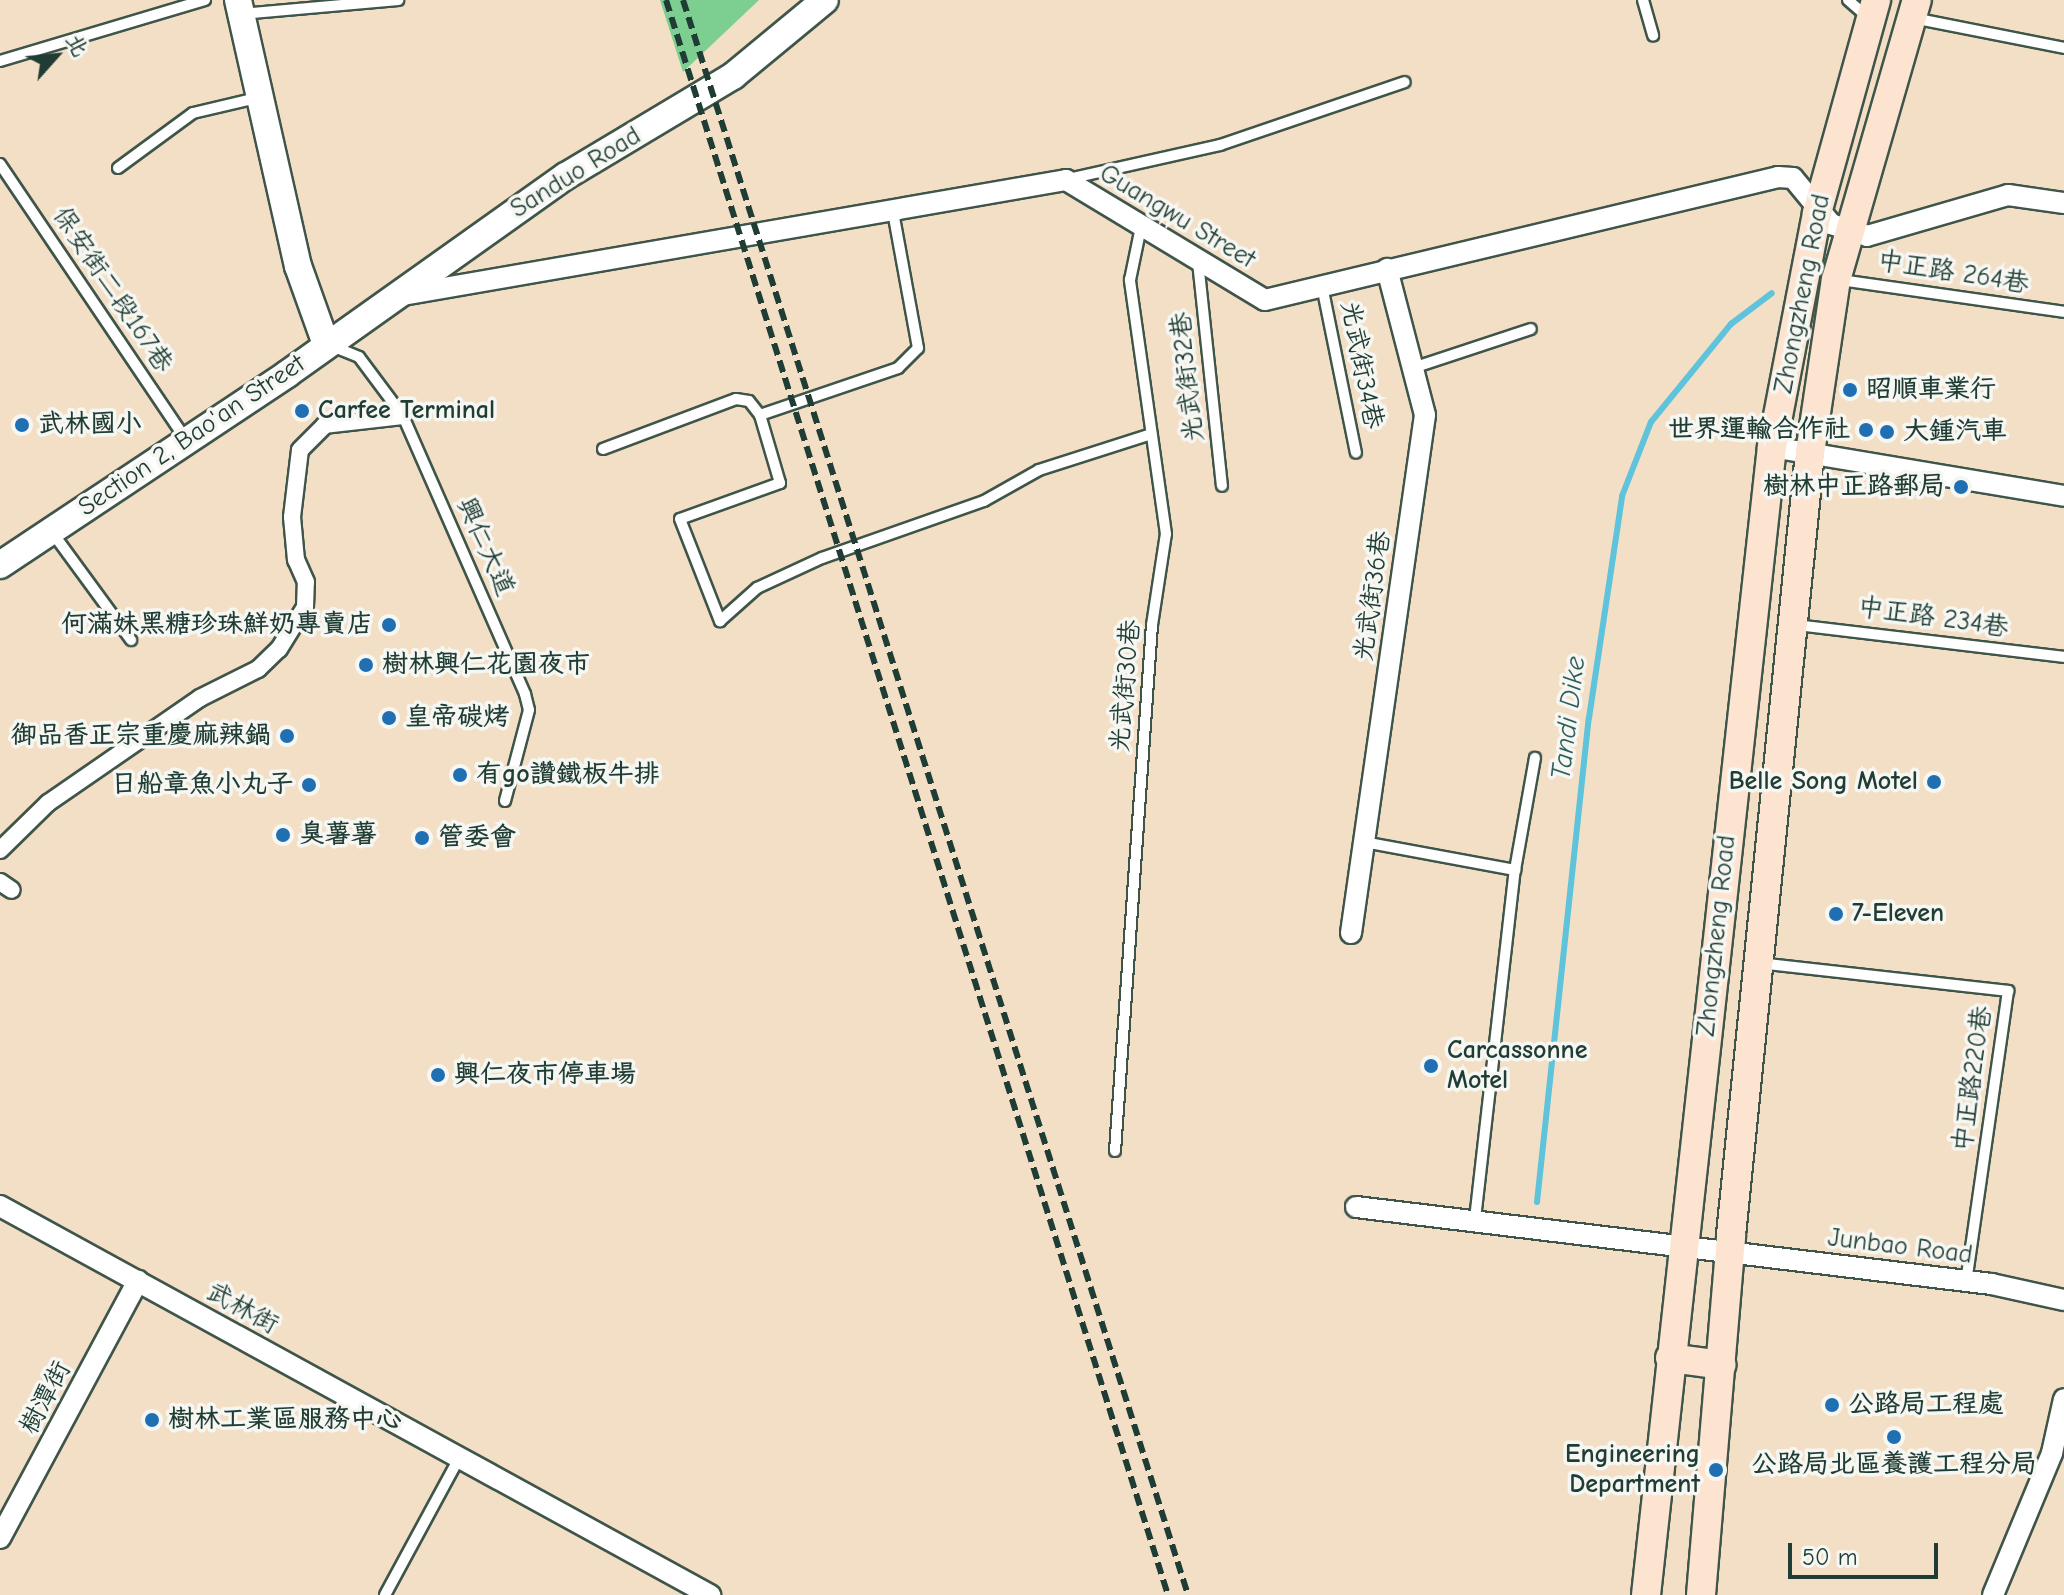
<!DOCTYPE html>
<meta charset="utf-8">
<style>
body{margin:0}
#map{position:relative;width:2064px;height:1595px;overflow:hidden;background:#f3dfc5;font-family:"Comic Neue","LXGW WenKai TC",sans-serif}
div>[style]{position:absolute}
.green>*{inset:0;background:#7cce91}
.stream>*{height:6px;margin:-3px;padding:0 3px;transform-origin:3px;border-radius:3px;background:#5ec3db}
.roads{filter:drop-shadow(2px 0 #3f554a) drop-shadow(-2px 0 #3f554a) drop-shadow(0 2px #3f554a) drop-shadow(0 -2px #3f554a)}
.service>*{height:10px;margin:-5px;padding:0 5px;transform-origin:5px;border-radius:5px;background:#fff}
.pedestrian>*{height:16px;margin:-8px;padding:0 8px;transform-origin:8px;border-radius:8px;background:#fff}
.minor>*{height:20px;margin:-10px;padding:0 10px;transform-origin:10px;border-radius:10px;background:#fff}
.tertiary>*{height:26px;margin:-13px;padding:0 13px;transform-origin:13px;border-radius:13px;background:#fff}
.secondary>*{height:28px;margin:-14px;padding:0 14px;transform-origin:14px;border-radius:14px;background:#fde4d1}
.rail>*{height:6px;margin-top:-3px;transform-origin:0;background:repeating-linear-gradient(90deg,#1f3d34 0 12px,transparent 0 18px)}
.dots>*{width:22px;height:22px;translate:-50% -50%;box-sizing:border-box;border:4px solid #f6f6f2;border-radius:50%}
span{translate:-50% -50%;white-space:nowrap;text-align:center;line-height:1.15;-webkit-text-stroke:7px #f6f6f2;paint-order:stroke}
.street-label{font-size:26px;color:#1f3d34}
.poi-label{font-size:26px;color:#1f3d34;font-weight:700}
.left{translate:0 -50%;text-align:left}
.right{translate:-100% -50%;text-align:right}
.water-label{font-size:28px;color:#2f5e5e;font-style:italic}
.north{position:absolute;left:16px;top:16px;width:80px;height:80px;-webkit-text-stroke:6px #f6f6f2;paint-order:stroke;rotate:63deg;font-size:22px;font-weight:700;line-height:32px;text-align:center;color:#1f3d34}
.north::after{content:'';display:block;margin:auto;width:28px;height:36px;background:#1f3d34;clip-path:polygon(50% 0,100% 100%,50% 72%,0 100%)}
.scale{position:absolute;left:1788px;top:1543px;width:150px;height:36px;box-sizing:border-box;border:4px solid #1f3d34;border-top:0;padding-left:10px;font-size:24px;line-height:28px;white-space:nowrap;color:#1f3d34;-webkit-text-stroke:6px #f6f6f2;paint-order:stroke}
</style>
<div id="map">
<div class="green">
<div style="clip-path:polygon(660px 0,759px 0,683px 72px)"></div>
</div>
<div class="stream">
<div style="left:1537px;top:1202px;width:487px;rotate:-83.9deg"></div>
<div style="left:1589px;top:718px;width:224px;rotate:-81.5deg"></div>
<div style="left:1622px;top:496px;width:79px;rotate:-68.6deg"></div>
<div style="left:1651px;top:422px;width:127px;rotate:-50.8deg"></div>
<div style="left:1731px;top:324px;width:51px;rotate:-37.1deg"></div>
</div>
<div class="roads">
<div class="service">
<div style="left:1643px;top:0;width:37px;rotate:74deg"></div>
<div style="left:1848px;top:0;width:29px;rotate:41deg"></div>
<div style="left:241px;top:14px;width:158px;rotate:-5.1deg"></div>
<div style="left:1913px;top:18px;width:154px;rotate:11.2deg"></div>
<div style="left:0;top:61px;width:214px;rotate:-16.6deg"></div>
<div style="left:0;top:164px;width:334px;rotate:56deg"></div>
<div style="left:118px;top:168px;width:93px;rotate:-36.3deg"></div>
<div style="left:193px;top:113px;width:66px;rotate:-13.2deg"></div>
<div style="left:1068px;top:179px;width:156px;rotate:-12.6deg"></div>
<div style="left:1220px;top:145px;width:195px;rotate:-18.8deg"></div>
<div style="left:1198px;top:262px;width:225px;rotate:83.9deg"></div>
<div style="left:1840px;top:280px;width:226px;rotate:8.1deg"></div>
<div style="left:1322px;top:286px;width:170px;rotate:78.5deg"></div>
<div style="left:332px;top:346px;width:29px;rotate:22deg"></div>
<div style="left:359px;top:357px;width:74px;rotate:53.3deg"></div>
<div style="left:403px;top:416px;width:304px;rotate:66.3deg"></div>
<div style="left:525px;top:694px;width:16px;rotate:76deg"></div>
<div style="left:529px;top:710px;width:94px;rotate:104.8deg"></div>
<div style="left:1413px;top:368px;width:124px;rotate:-18.3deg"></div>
<div style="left:760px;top:415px;width:146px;rotate:-18.8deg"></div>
<div style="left:898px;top:368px;width:28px;rotate:-45deg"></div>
<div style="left:918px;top:348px;width:143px;rotate:-100.4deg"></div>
<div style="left:603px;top:449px;width:142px;rotate:-20.6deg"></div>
<div style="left:736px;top:399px;width:13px;rotate:9deg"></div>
<div style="left:749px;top:401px;width:18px;rotate:52deg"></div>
<div style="left:760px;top:415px;width:71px;rotate:73.6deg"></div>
<div style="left:780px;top:483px;width:106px;rotate:160.2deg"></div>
<div style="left:680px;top:519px;width:110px;rotate:68.6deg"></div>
<div style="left:720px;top:621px;width:50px;rotate:-41.7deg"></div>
<div style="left:757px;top:588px;width:72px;rotate:-24.8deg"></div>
<div style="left:822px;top:558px;width:172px;rotate:-19.4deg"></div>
<div style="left:984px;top:501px;width:63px;rotate:-29.4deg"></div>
<div style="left:1039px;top:470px;width:118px;rotate:-17.8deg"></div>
<div style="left:52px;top:532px;width:134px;rotate:53.8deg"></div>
<div style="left:1796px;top:625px;width:270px;rotate:6.8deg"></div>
<div style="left:1364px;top:842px;width:154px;rotate:10.5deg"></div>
<div style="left:1759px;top:963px;width:251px;rotate:6.4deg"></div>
<div style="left:2008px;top:991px;width:293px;rotate:98.2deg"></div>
<div style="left:1115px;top:1151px;width:527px;rotate:-85.98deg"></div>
<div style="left:1152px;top:625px;width:92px;rotate:-81.3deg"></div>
<div style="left:1166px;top:534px;width:257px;rotate:-98.1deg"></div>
<div style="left:1130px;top:280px;width:54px;rotate:-78.3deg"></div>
<div style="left:1475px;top:1219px;width:351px;rotate:-83.5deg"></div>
<div style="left:1515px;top:870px;width:114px;rotate:-79.9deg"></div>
<div style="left:385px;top:1595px;width:156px;rotate:-61.6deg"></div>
</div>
<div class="pedestrian">
<div style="left:0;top:850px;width:67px;rotate:-44.4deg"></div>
<div style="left:48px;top:803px;width:185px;rotate:-34.6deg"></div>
<div style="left:200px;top:698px;width:65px;rotate:-26.6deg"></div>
<div style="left:258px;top:669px;width:29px;rotate:-44deg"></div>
<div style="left:279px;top:649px;width:49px;rotate:-58.2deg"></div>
<div style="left:305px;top:607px;width:25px;rotate:-88deg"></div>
<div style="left:306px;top:582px;width:24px;rotate:-114deg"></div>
<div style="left:296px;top:560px;width:43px;rotate:-95.3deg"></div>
<div style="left:292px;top:517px;width:67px;rotate:-83.2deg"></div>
<div style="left:300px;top:450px;width:35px;rotate:-45deg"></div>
<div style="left:325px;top:425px;width:79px;rotate:-6.6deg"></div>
<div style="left:0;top:882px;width:14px;rotate:34deg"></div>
</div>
<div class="minor">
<div style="left:403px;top:295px;width:673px;rotate:-9.84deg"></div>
<div style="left:1066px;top:180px;width:232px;rotate:31.1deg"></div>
<div style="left:1265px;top:300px;width:528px;rotate:-13.48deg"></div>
<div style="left:1778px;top:177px;width:15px;rotate:4deg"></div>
<div style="left:1793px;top:178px;width:60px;rotate:50.4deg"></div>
<div style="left:1831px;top:224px;width:38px;rotate:18deg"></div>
<div style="left:1867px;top:236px;width:147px;rotate:-16.2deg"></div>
<div style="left:2008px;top:195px;width:57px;rotate:8.1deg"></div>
<div style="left:1772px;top:447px;width:296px;rotate:9.5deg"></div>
<div style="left:1351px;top:933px;width:523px;rotate:-81.87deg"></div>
<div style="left:1425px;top:415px;width:151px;rotate:-104.6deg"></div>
<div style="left:0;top:1206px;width:810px;rotate:28.72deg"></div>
<div style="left:1356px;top:1207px;width:640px;rotate:6.91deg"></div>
<div style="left:1991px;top:1284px;width:75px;rotate:12.4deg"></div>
<div style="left:0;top:1538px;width:292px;rotate:-61.8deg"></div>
<div style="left:1993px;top:1595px;width:154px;rotate:-67.4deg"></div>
<div style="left:2052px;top:1453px;width:55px;rotate:-77.5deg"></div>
</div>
<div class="tertiary">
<div style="left:238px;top:0;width:273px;rotate:77.3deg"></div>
<div style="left:298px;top:266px;width:83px;rotate:70.3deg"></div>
<div style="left:0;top:565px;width:345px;rotate:-33.6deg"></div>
<div style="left:287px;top:374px;width:342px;rotate:-35.4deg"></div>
<div style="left:566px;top:176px;width:195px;rotate:-30.9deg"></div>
<div style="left:733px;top:76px;width:119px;rotate:-39.6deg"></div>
</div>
<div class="secondary">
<div style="left:1670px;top:1358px;width:52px;rotate:7.7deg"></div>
<div style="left:1646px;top:1595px;width:1155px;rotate:-83.74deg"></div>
<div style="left:1772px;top:447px;width:238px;rotate:-79.1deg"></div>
<div style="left:1817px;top:213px;width:221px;rotate:-74.5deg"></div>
<div style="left:1701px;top:1595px;width:361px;rotate:-85.2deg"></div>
<div style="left:1731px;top:1235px;width:786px;rotate:-84.23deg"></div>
<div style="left:1810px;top:453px;width:175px;rotate:-81.5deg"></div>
<div style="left:1836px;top:280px;width:291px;rotate:-73.9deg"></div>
</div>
</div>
<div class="rail">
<div style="left:666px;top:0;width:1672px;rotate:72.53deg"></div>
<div style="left:683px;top:0;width:1673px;rotate:72.43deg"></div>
</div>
<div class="dots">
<div style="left:1850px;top:390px;background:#1f6fb2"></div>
<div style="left:302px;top:411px;background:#1f6fb2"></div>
<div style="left:22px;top:425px;background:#1f6fb2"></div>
<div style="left:1866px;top:430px;background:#1f6fb2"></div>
<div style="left:1887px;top:432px;background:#1f6fb2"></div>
<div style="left:1961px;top:487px;background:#1f6fb2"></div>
<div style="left:389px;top:625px;background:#1f6fb2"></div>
<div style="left:366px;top:665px;background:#1f6fb2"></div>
<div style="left:389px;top:718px;background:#1f6fb2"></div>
<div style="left:287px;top:736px;background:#1f6fb2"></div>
<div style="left:460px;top:775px;background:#1f6fb2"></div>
<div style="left:1934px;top:782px;background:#1f6fb2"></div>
<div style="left:309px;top:785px;background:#1f6fb2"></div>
<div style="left:283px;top:835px;background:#1f6fb2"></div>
<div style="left:422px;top:838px;background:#1f6fb2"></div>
<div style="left:1836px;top:914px;background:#1f6fb2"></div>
<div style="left:1431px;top:1066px;background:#1f6fb2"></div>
<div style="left:438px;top:1075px;background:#1f6fb2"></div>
<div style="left:1832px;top:1405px;background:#1f6fb2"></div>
<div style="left:152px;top:1420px;background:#1f6fb2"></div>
<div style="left:1894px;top:1437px;background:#1f6fb2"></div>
<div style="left:1716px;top:1470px;background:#1f6fb2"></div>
</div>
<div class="street-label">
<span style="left:576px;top:173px;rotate:-32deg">Sanduo Road</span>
<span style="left:1177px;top:217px;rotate:31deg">Guangwu Street</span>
<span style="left:1953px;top:273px;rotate:9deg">中正路 264巷</span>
<span style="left:112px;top:290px;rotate:56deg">保安街二段167巷</span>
<span style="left:1803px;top:294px;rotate:-79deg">Zhongzheng Road</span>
<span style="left:1361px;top:365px;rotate:79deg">光武街34巷</span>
<span style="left:1188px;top:377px;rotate:-96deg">光武街32巷</span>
<span style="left:192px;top:436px;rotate:-34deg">Section 2, Bao'an Street</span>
<span style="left:485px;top:547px;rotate:66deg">興仁大道</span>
<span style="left:1373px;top:596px;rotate:-82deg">光武街36巷</span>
<span style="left:1933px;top:618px;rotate:8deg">中正路 234巷</span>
<span style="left:1126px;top:686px;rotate:-85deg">光武街30巷</span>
<span style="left:1717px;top:936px;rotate:-84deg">Zhongzheng Road</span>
<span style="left:1973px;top:1079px;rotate:-82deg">中正路220巷</span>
<span style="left:1900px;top:1247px;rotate:7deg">Junbao Road</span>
<span style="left:242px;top:1309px;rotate:29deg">武林街</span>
<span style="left:46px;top:1398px;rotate:-62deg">樹潭街</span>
</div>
<div class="poi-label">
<span class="left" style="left:1866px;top:390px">昭順車業行</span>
<span class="left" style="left:318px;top:411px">Carfee Terminal</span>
<span class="left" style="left:38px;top:425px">武林國小</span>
<span class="right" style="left:1850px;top:430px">世界運輸合作社</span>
<span class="left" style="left:1903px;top:432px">大鍾汽車</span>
<span class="right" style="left:1945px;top:487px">樹林中正路郵局</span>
<span class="right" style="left:373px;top:625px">何滿妹黑糖珍珠鮮奶專賣店</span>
<span class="left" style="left:382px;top:665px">樹林興仁花園夜市</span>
<span class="left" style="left:405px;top:718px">皇帝碳烤</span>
<span class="right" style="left:271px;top:736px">御品香正宗重慶麻辣鍋</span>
<span class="left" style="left:476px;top:775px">有go讚鐵板牛排</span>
<span class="right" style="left:1918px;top:782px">Belle Song Motel</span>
<span class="right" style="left:293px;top:785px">日船章魚小丸子</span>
<span class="left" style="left:299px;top:835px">臭薯薯</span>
<span class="left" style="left:438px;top:838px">管委會</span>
<span class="left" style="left:1852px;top:914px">7-Eleven</span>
<span class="left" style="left:1447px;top:1066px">Carcassonne<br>Motel</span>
<span class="left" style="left:454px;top:1075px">興仁夜市停車場</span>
<span class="left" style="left:1848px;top:1405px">公路局工程處</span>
<span class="left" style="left:168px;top:1420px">樹林工業區服務中心</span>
<span class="right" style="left:1700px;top:1470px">Engineering<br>Department</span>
<span style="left:1894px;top:1465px">公路局北區養護工程分局</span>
</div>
<div class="water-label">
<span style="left:1568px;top:718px;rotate:-83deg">Tandi Dike</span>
</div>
<div class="north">北</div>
<div class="scale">50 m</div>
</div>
